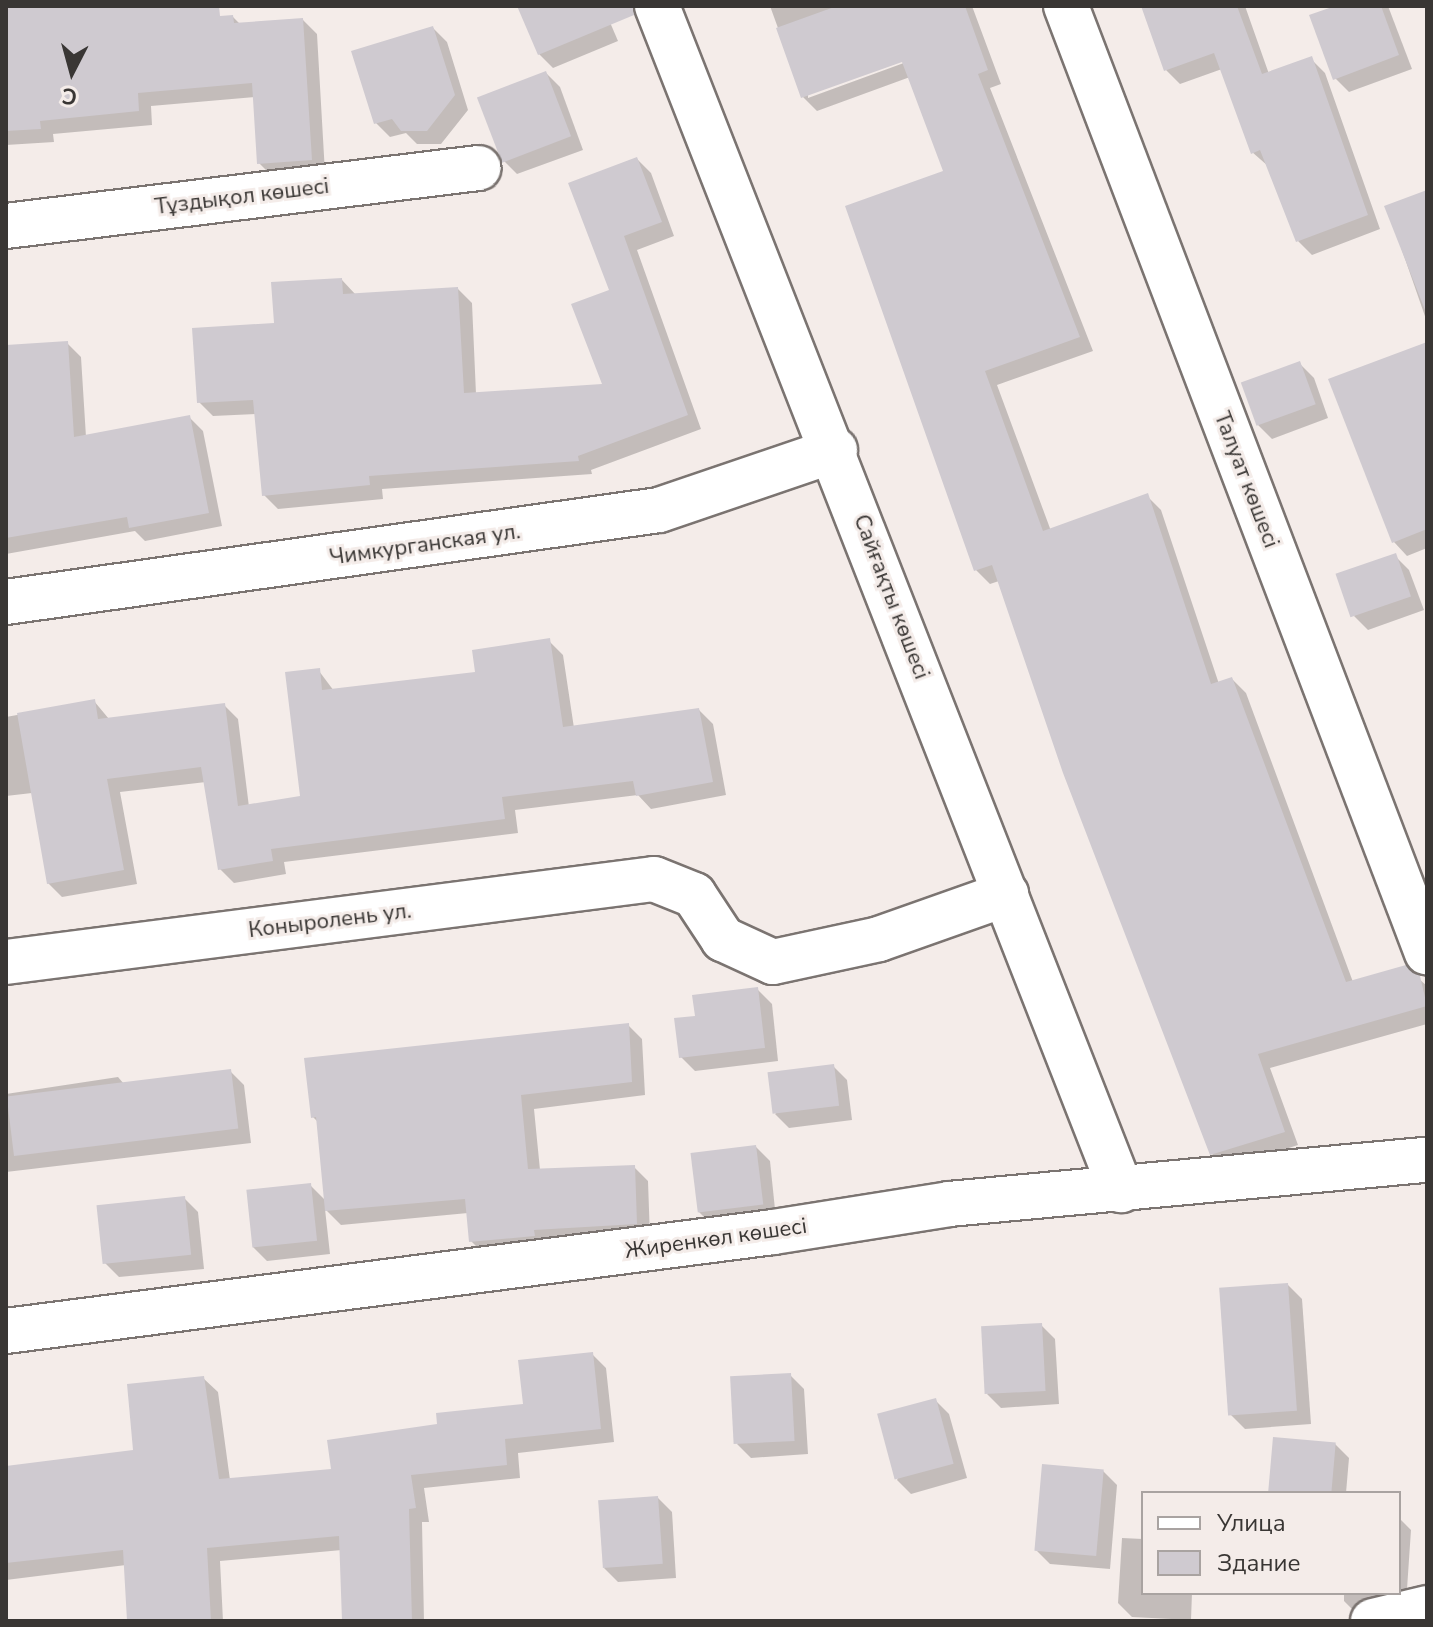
<!DOCTYPE html>
<meta charset="utf-8">
<style>
body{margin:0}
#map{position:relative;width:1433px;height:1627px;overflow:hidden;background:#f4ece9;font-family:"Nunito Sans",sans-serif}
div>[style]{position:absolute}
.shadow>*{inset:0;background:#0003}
.building>*{inset:0;background:#cfcad0;transform-origin:0 0}
.roads{filter:drop-shadow(2px 0 #7b7471) drop-shadow(-2px 0 #7b7471) drop-shadow(0 2px #7b7471) drop-shadow(0 -2px #7b7471)}
.minor>*{height:44px;margin:-22px;padding:0 22px;transform-origin:22px;border-radius:22px;background:#fff}
span{translate:-50% -50%;white-space:nowrap;text-align:center;line-height:1.15;-webkit-text-stroke:6px #f4ece9;paint-order:stroke}
.street-label{font-size:22px;color:#393634}
.frame{position:absolute;inset:0;border:8px solid #393634;pointer-events:none}
.legend{position:absolute;left:1141px;top:1491px;width:260px;height:104px;box-sizing:border-box;background:#f4ece9;border:2px solid #a9a3a1;margin:0;padding:10px 14px;list-style:none;font-size:24px;color:#393634}
.legend li{display:flex;align-items:center;gap:16px;height:40px}
.legend b{width:40px;border:2px solid #a9a3a1}
.north{position:absolute;left:32px;top:32px;width:80px;height:80px;-webkit-text-stroke:6px #f4ece9;paint-order:stroke;rotate:186deg;font-size:22px;font-weight:700;line-height:32px;text-align:center;color:#393634}
.north::after{content:'';display:block;margin:auto;width:28px;height:36px;background:#393634;clip-path:polygon(50% 0,100% 100%,50% 72%,0 100%)}
</style>
<div id="map">
<div class="shadow">
<div style="clip-path:polygon(6px 6px,145px 6px,147px 24px,233px 17px,240px 24px,303px 20px,317px 34px,325px 173px,273px 177px,259px 163px,255px 97px,151px 106px,152px 125px,53px 134px,54px 142px,6px 145px)"></div>
<div style="clip-path:polygon(519px 6px,603px 6px,618px 41px,553px 68px,539px 54px)"></div>
<div style="clip-path:polygon(evenodd,770px 6px,972px 6px,1001px 84px,990px 88px,1093px 351px,997px 385px,1051px 531px,1147px 496px,1161px 510px,1219px 684px,1232px 679px,1246px 693px,1353px 982px,1418px 978px,1427px 986px,1427px 1024px,1270px 1068px,1298px 1145px,1226px 1168px,1212px 1154px,999px 581px,990px 584px,976px 570px,946px 172px,910px 77px,817px 111px,803px 97px,770px 6px,910px 57px,912px 60px,808px 98px,808px 94px,910px 57px)"></div>
<div style="clip-path:polygon(1143px 6px,1245px 6px,1269px 74px,1311px 59px,1325px 73px,1380px 229px,1312px 255px,1298px 241px,1268px 166px,1252px 152px,1222px 69px,1180px 84px,1166px 70px)"></div>
<div style="clip-path:polygon(1341px 6px,1388px 6px,1412px 69px,1349px 92px,1335px 78px)"></div>
<div style="clip-path:polygon(433px 28px,447px 42px,468px 110px,441px 144px,417px 144px,406px 133px,390px 137px,376px 123px)"></div>
<div style="clip-path:polygon(546px 73px,560px 87px,583px 150px,517px 174px,503px 160px)"></div>
<div style="clip-path:polygon(637px 159px,651px 173px,674px 236px,637px 250px,701px 429px,591px 470px,592px 474px,382px 489px,383px 499px,278px 509px,264px 495px,256px 414px,213px 416px,199px 402px,276px 325px,342px 280px,356px 295px,458px 289px,472px 303px,476px 394px,604px 386px,611px 291px)"></div>
<div style="clip-path:polygon(1427px 192px,1427px 322px,1387px 207px)"></div>
<div style="clip-path:polygon(67px 343px,81px 357px,86px 437px,189px 417px,203px 431px,222px 526px,145px 541px,135px 531px,6px 554px,6px 347px)"></div>
<div style="clip-path:polygon(1427px 344px,1427px 548px,1407px 556px,1394px 542px)"></div>
<div style="clip-path:polygon(1300px 364px,1314px 378px,1328px 418px,1272px 439px,1258px 425px)"></div>
<div style="clip-path:polygon(1395px 556px,1409px 570px,1424px 610px,1368px 630px,1354px 616px)"></div>
<div style="clip-path:polygon(549px 641px,563px 655px,574px 728px,699px 710px,713px 724px,726px 795px,651px 809px,638px 795px,515px 810px,518px 833px,284px 862px,286px 874px,234px 883px,220px 869px,206px 782px,120px 792px,137px 884px,62px 897px,48px 883px,32px 793px,6px 796px,6px 717px,94px 701px,109px 719px,224px 705px,238px 719px,249px 807px,302px 798px,319px 671px,334px 691px,477px 673px)"></div>
<div style="clip-path:polygon(758px 990px,772px 1004px,778px 1061px,695px 1071px,681px 1057px,697px 1017px)"></div>
<div style="clip-path:polygon(628px 1025px,642px 1039px,645px 1095px,534px 1109px,540px 1170px,634px 1167px,648px 1181px,650px 1238px,485px 1255px,471px 1241px,468px 1213px,341px 1225px,325px 1209px,330px 1254px,267px 1261px,253px 1247px,310px 1185px,326px 1201px,319px 1123px,313px 1117px)"></div>
<div style="clip-path:polygon(833px 1066px,847px 1080px,852px 1120px,789px 1128px,775px 1114px)"></div>
<div style="clip-path:polygon(230px 1071px,244px 1085px,251px 1143px,6px 1172px,6px 1094px,118px 1077px,124px 1084px)"></div>
<div style="clip-path:polygon(756px 1147px,770px 1161px,776px 1219px,713px 1226px,699px 1212px)"></div>
<div style="clip-path:polygon(184px 1198px,198px 1212px,204px 1269px,119px 1277px,105px 1263px)"></div>
<div style="clip-path:polygon(1288px 1285px,1302px 1299px,1311px 1424px,1245px 1429px,1231px 1415px)"></div>
<div style="clip-path:polygon(1041px 1325px,1055px 1339px,1059px 1404px,1001px 1408px,987px 1394px)"></div>
<div style="clip-path:polygon(592px 1354px,606px 1368px,614px 1442px,518px 1453px,520px 1478px,424px 1488px,429px 1522px,422px 1522px,424px 1621px,344px 1621px,342px 1550px,220px 1561px,223px 1621px,129px 1621px,126px 1565px,6px 1580px,6px 1468px,136px 1452px,203px 1378px,218px 1392px,230px 1480px,334px 1471px,439px 1426px,525px 1406px)"></div>
<div style="clip-path:polygon(790px 1375px,804px 1389px,808px 1454px,751px 1458px,737px 1444px)"></div>
<div style="clip-path:polygon(935px 1400px,949px 1414px,967px 1478px,911px 1494px,897px 1480px)"></div>
<div style="clip-path:polygon(1335px 1444px,1349px 1458px,1346px 1493px,1271px 1493px)"></div>
<div style="clip-path:polygon(1103px 1471px,1117px 1485px,1110px 1569px,1050px 1564px,1036px 1550px)"></div>
<div style="clip-path:polygon(658px 1498px,672px 1512px,676px 1578px,618px 1582px,604px 1568px)"></div>
<div style="clip-path:polygon(1399px 1518px,1411px 1530px,1406px 1604px,1358px 1615px,1344px 1601px,1344px 1593px,1399px 1593px)"></div>
<div style="clip-path:polygon(1122px 1538px,1143px 1539px,1143px 1593px,1192px 1593px,1191px 1620px,1132px 1617px,1118px 1603px)"></div>
</div>
<div class="building">
<div style="clip-path:polygon(6px 6px,219px 6px,220px 16px,233px 15px,234px 23px,303px 18px,312px 160px,257px 164px,252px 83px,138px 93px,139px 111px,40px 121px,41px 129px,6px 131px)"></div>
<div style="clip-path:polygon(517px 6px,633px 6px,634px 15px,538px 55px)"></div>
<div style="clip-path:polygon(837px 6px,965px 6px,988px 70px,978px 74px,1080px 337px,985px 371px,1043px 531px,1148px 493px,1211px 684px,1232px 677px,1346px 982px,1406px 965px,1420px 976px,1427px 1006px,1258px 1054px,1285px 1132px,1210px 1155px,1063px 773px,992px 565px,974px 571px,845px 206px,943px 171px,902px 62px,801px 98px,776px 28px)"></div>
<div style="clip-path:polygon(1141px 6px,1237px 6px,1262px 74px,1312px 56px,1368px 215px,1296px 242px,1260px 150px,1251px 154px,1214px 53px,1164px 71px)"></div>
<div style="clip-path:polygon(1335px 6px,1381px 6px,1399px 55px,1333px 80px,1309px 15px)"></div>
<div style="clip-path:polygon(433px 26px,455px 95px,427px 131px,401px 131px,392px 119px,374px 124px,351px 51px)"></div>
<div style="left:546px;top:71px;width:70px;height:74px;rotate:69deg"></div>
<div style="clip-path:polygon(637px 157px,662px 222px,624px 236px,688px 415px,578px 456px,579px 461px,369px 476px,370px 485px,262px 496px,253px 400px,197px 403px,192px 328px,274px 323px,271px 282px,342px 278px,343px 294px,458px 287px,464px 393px,602px 384px,571px 304px,609px 290px,568px 183px)"></div>
<div style="clip-path:polygon(1427px 190px,1427px 310px,1425px 310px,1384px 206px)"></div>
<div style="clip-path:polygon(68px 341px,74px 437px,190px 415px,209px 513px,129px 528px,127px 517px,6px 538px,6px 345px)"></div>
<div style="clip-path:polygon(1427px 342px,1427px 529px,1392px 543px,1328px 379px)"></div>
<div style="left:1300px;top:361px;width:46px;height:63px;rotate:70deg"></div>
<div style="left:1396px;top:553px;width:46px;height:64px;rotate:71deg"></div>
<div style="clip-path:polygon(550px 638px,563px 727px,699px 708px,713px 782px,636px 796px,633px 781px,502px 797px,505px 819px,271px 849px,273px 861px,218px 870px,201px 767px,107px 779px,124px 870px,47px 884px,17px 713px,95px 699px,98px 719px,225px 703px,238px 806px,300px 796px,285px 672px,320px 668px,322px 690px,475px 672px,472px 650px)"></div>
<div style="clip-path:polygon(758px 987px,765px 1048px,679px 1058px,674px 1018px,695px 1016px,692px 995px)"></div>
<div style="clip-path:polygon(629px 1023px,632px 1082px,521px 1095px,528px 1169px,635px 1165px,637px 1224px,534px 1230px,535px 1236px,469px 1242px,465px 1199px,325px 1211px,316px 1117px,311px 1118px,304px 1058px)"></div>
<div style="left:834px;top:1064px;width:42px;height:67px;rotate:83deg"></div>
<div style="left:231px;top:1069px;width:60px;height:226px;rotate:83deg"></div>
<div style="left:756px;top:1145px;width:60px;height:66px;rotate:83deg"></div>
<div style="left:311px;top:1183px;width:58px;height:65px;rotate:84deg"></div>
<div style="left:185px;top:1196px;width:59px;height:89px;rotate:84deg"></div>
<div style="left:1288px;top:1283px;width:128px;height:69px;rotate:86deg"></div>
<div style="left:1042px;top:1323px;width:68px;height:61px;rotate:87deg"></div>
<div style="clip-path:polygon(593px 1352px,601px 1429px,505px 1439px,507px 1465px,411px 1475px,416px 1508px,409px 1509px,412px 1621px,342px 1621px,339px 1536px,207px 1548px,211px 1621px,127px 1621px,123px 1550px,6px 1563px,6px 1466px,133px 1450px,127px 1384px,204px 1376px,219px 1479px,331px 1469px,327px 1440px,437px 1424px,436px 1413px,523px 1404px,518px 1360px)"></div>
<div style="left:791px;top:1373px;width:68px;height:61px;rotate:87deg"></div>
<div style="left:936px;top:1398px;width:68px;height:61px;rotate:75deg"></div>
<div style="left:1273px;top:1437px;width:63px;height:56px;rotate:5deg"></div>
<div style="left:1042px;top:1464px;width:62px;height:87px;rotate:5deg"></div>
<div style="left:658px;top:1496px;width:68px;height:60px;rotate:86deg"></div>
</div>
<div class="roads">
<div class="minor">
<div style="left:657px;top:6px;width:1272px;rotate:68.6deg"></div>
<div style="left:1066px;top:6px;width:1013px;rotate:69.13deg"></div>
<div style="left:6px;top:226px;width:476px;rotate:-7deg"></div>
<div style="left:6px;top:602px;width:659px;rotate:-8.02deg"></div>
<div style="left:659px;top:510px;width:186px;rotate:-18.8deg"></div>
<div style="left:6px;top:962px;width:653px;rotate:-7.3deg"></div>
<div style="left:654px;top:879px;width:43px;rotate:21.8deg"></div>
<div style="left:694px;top:895px;width:53px;rotate:56.6deg"></div>
<div style="left:723px;top:939px;width:55px;rotate:24.7deg"></div>
<div style="left:773px;top:962px;width:108px;rotate:-12.2deg"></div>
<div style="left:879px;top:939px;width:135px;rotate:-19.5deg"></div>
<div style="left:6px;top:1331px;width:773px;rotate:-7.35deg"></div>
<div style="left:773px;top:1232px;width:178px;rotate:-9deg"></div>
<div style="left:949px;top:1204px;width:480px;rotate:-5.3deg"></div>
<div style="left:1373px;top:1621px;width:56px;rotate:-13.5deg"></div>
</div>
</div>
<div class="street-label">
<span style="left:242px;top:197px;rotate:-7deg">Тұздықол көшесі</span>
<span style="left:1246px;top:480px;rotate:69deg">Талуат көшесі</span>
<span style="left:425px;top:545px;rotate:-8deg">Чимкурганская ул.</span>
<span style="left:891px;top:597px;rotate:69deg">Сайғақты көшесі</span>
<span style="left:330px;top:921px;rotate:-7deg">Коныролень ул.</span>
<span style="left:716px;top:1239px;rotate:-8deg">Жиренкөл көшесі</span>
</div>
<div class="frame"></div>
<ul class="legend">
<li><b style="height:10px;background:#fff"></b>Улица</li>
<li><b style="height:22px;background:#cfcad0"></b>Здание</li>
</ul>
<div class="north">С</div>
</div>
